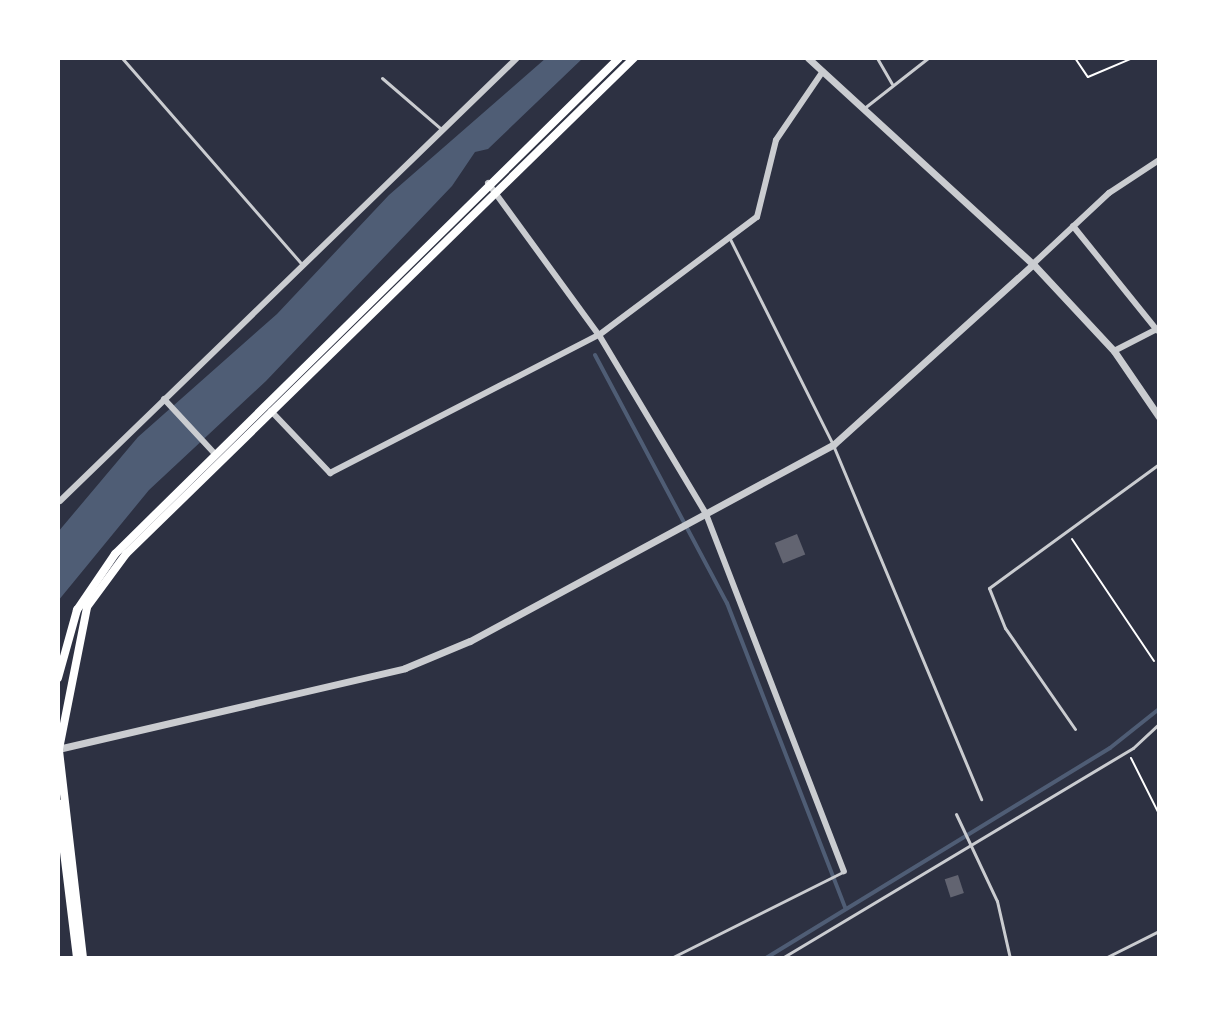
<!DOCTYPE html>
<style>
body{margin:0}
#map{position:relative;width:1217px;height:1016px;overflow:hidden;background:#2d3142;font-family:Barlow,sans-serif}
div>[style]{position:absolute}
.water>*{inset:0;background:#4f5d75}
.stream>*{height:4px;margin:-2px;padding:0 2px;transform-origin:2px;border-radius:2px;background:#4f5d75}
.building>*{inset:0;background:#626471;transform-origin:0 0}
.path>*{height:2px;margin:-1px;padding:0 1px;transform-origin:1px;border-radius:1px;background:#fff}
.service>*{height:3px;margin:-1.5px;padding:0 1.5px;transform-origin:1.5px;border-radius:1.5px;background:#caccd0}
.minor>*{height:6px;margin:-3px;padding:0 3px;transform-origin:3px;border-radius:3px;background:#caccd0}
.tertiary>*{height:7px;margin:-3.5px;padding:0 3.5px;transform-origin:3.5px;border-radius:3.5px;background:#caccd0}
.secondary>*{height:8px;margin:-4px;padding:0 4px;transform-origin:4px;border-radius:4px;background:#fff}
span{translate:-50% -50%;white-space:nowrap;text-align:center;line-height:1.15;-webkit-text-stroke:8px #fff;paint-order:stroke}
.frame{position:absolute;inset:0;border:60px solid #fff;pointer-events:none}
</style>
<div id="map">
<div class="water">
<div style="clip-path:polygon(546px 58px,583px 58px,488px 149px,475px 152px,452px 186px,266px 381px,149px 490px,58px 601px,58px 532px,138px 437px,277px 314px,389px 195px)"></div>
</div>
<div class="stream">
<div style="left:595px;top:355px;width:281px;rotate:62deg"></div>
<div style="left:727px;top:603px;width:327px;rotate:68.8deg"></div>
<div style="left:766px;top:958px;width:403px;rotate:-31.4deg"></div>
<div style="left:1110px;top:748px;width:63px;rotate:-38.5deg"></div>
</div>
<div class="building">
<div style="left:797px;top:534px;width:22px;height:24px;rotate:68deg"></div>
<div style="left:958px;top:875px;width:19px;height:14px;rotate:72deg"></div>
</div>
<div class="path">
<div style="left:949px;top:58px;width:9px"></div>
<div style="left:1075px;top:58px;width:23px;rotate:56deg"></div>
<div style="left:1088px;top:77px;width:49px;rotate:-22.9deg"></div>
<div style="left:1072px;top:539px;width:147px;rotate:56.1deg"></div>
<div style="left:1131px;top:758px;width:63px;rotate:63.4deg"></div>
</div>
<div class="service">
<div style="left:122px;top:58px;width:274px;rotate:48.9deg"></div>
<div style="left:877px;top:58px;width:30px;rotate:60deg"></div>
<div style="left:382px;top:78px;width:78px;rotate:40.8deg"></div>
<div style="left:863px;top:109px;width:83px;rotate:-38.1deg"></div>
<div style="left:730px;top:239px;width:230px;rotate:63.4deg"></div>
<div style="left:833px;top:445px;width:384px;rotate:67.3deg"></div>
<div style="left:1075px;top:729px;width:123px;rotate:-124.7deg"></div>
<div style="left:1005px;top:628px;width:43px;rotate:-111.8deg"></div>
<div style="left:989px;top:588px;width:210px;rotate:-36.1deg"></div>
<div style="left:956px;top:814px;width:96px;rotate:64.8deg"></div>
<div style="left:997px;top:901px;width:58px;rotate:77.2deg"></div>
<div style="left:671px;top:958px;width:192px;rotate:-26.6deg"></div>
<div style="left:782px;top:958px;width:409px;rotate:-30.9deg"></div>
<div style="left:1133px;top:748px;width:35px;rotate:-43deg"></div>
<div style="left:1105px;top:958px;width:60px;rotate:-26.6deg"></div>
</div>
<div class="minor">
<div style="left:488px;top:183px;width:188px;rotate:53.9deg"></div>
<div style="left:599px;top:335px;width:209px;rotate:59.1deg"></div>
<div style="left:706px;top:514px;width:383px;rotate:68.9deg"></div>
<div style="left:1073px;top:226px;width:134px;rotate:51.1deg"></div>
<div style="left:1033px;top:264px;width:104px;rotate:-43.1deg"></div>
<div style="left:1109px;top:193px;width:60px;rotate:-33.4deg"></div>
<div style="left:1114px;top:351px;width:48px;rotate:-27.1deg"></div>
<div style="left:164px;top:399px;width:76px;rotate:47.1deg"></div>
<div style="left:271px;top:411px;width:86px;rotate:46.4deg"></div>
<div style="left:330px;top:473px;width:302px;rotate:-27.2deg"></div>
<div style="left:599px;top:335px;width:197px;rotate:-36.8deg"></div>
<div style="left:757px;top:217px;width:79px;rotate:-76.1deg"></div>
<div style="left:776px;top:140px;width:83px;rotate:-55.7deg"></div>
<div style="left:60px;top:501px;width:636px;rotate:-44.11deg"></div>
</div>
<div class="tertiary">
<div style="left:808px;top:58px;width:305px;rotate:42.5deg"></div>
<div style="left:1033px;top:264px;width:119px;rotate:47deg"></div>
<div style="left:1114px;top:351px;width:80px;rotate:55.7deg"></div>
<div style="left:58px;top:749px;width:356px;rotate:-13.1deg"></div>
<div style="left:405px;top:668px;width:70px;rotate:-22.6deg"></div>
<div style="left:470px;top:641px;width:413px;rotate:-28.4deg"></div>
<div style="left:833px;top:445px;width:270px;rotate:-42.1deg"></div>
</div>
<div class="secondary">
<div style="left:58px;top:678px;width:71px;rotate:-74.4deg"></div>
<div style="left:77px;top:610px;width:68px;rotate:-55.8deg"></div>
<div style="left:115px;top:554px;width:707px;rotate:-44.54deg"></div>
<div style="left:58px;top:803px;width:156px;rotate:83deg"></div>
<div style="left:83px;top:958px;width:210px;rotate:-96.6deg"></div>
<div style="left:59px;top:749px;width:145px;rotate:-78.8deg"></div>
<div style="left:87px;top:607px;width:66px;rotate:-53.7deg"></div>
<div style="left:126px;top:554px;width:710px;rotate:-44.32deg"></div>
</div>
<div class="frame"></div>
</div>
